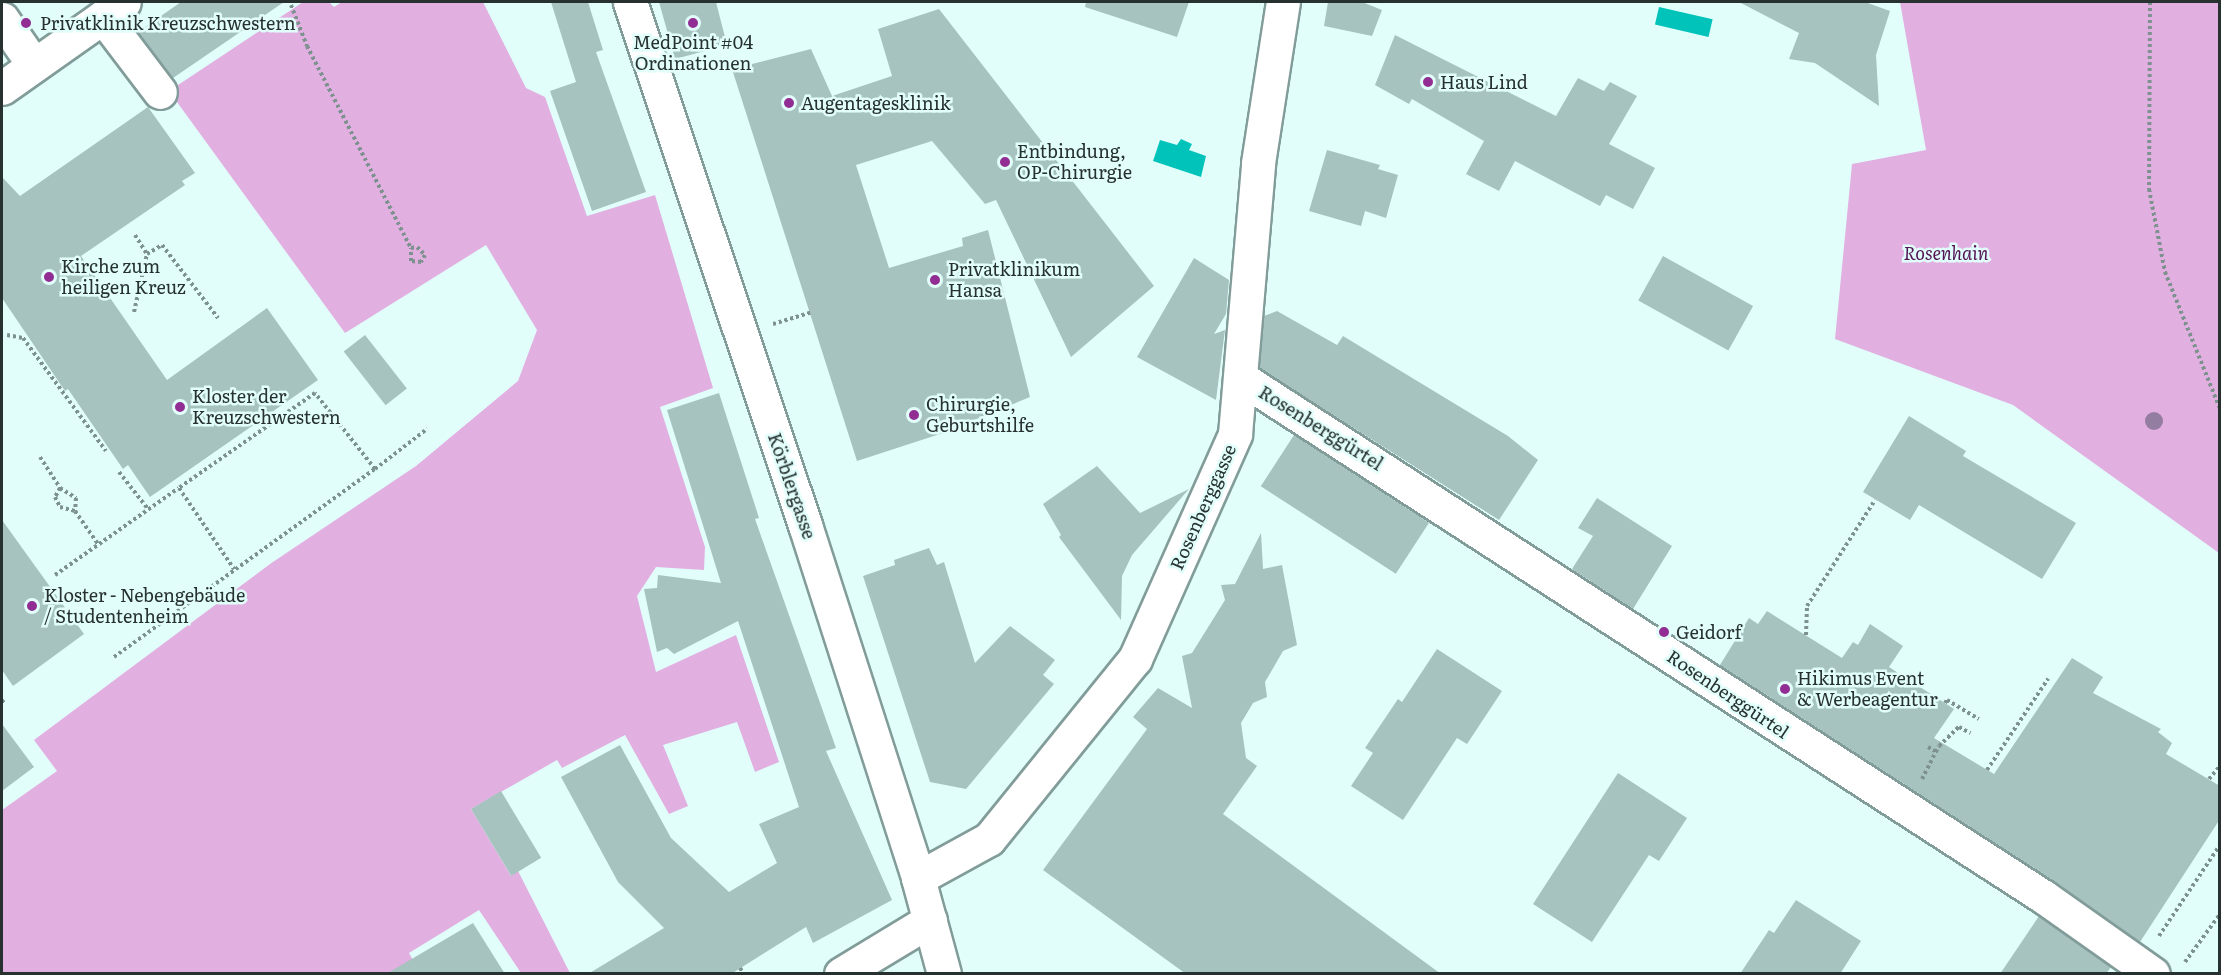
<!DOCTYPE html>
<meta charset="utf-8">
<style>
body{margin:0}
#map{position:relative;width:2221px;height:975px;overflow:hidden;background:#e1fefb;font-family:Literata,serif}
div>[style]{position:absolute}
.green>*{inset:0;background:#e2afe1}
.water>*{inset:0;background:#01c3ba;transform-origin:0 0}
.building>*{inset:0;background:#a7c3c0;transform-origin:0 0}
.path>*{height:4px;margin-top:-2px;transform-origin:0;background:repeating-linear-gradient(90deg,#7d918f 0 3px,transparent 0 6px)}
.roads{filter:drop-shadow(2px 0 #819c99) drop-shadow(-2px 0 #819c99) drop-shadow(0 2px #819c99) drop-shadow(0 -2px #819c99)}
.minor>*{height:33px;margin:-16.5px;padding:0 16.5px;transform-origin:16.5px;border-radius:16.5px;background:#fff}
.trees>*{width:18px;height:18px;margin:-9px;border-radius:50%;background:#937da0}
.dots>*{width:16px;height:16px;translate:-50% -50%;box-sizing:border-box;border:3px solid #e1fefb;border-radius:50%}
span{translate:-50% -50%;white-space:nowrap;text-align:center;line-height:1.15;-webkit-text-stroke:5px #e1fefb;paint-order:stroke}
.poi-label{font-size:18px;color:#263130}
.left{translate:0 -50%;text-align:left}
.park-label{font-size:18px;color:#531355;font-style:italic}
.street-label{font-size:18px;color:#263130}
.frame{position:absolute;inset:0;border:3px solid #263130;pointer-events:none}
</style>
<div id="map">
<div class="green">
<div style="clip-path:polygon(303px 2px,329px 2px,334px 7px,342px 2px,483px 2px,526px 88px,545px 97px,587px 216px,655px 195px,713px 388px,660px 407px,705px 547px,704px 570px,656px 567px,637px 596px,656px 672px,736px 635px,779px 762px,755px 772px,737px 722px,663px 745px,688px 806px,669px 814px,625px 735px,562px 768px,557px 760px,471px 809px,511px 876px,518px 871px,570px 973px,521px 973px,479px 910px,409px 953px,420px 973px,2px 973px,2px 810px,57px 771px,34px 740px,270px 564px,416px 466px,518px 381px,537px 330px,486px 245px,345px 333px,169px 91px)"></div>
<div style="clip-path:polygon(1900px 2px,2219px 2px,2219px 553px,2013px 405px,1835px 339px,1852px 164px,1926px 150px)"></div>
</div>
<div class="water">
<div style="left:1659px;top:7px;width:55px;height:18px;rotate:13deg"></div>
<div style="clip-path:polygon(1181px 139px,1192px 144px,1189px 150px,1206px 156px,1201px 177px,1153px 161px,1160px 140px,1177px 145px)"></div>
</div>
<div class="building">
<div style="clip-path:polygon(181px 2px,284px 2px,173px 78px,138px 32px)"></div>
<div style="clip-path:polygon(551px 2px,588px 2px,603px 50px,596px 52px,646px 192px,592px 211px,550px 91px,576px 82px)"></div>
<div style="clip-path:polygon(659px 2px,716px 2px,727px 45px,675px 59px)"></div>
<div style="clip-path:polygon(1086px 2px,1189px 2px,1177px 37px,1085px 7px)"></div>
<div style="clip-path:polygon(1328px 2px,1362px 2px,1382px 10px,1372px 36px,1324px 26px)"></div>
<div style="clip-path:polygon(1739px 2px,1865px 2px,1890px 11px,1876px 55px,1879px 106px,1815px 63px,1789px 59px,1799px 33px)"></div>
<div style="clip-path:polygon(939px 9px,1154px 286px,1071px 357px,996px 200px,985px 204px,932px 141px,856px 165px,889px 268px,963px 246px,962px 238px,988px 230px,1030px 397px,940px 434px,857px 461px,732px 69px,811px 49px,832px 96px,892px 76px,878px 29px)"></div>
<div style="clip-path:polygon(1395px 35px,1556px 116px,1578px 78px,1604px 91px,1610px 82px,1637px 96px,1609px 144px,1655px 168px,1633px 209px,1606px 195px,1600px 206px,1515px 161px,1499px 191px,1466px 174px,1484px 141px,1412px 99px,1409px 104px,1375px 85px)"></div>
<div style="clip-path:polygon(148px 107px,195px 173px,182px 181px,185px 185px,81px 256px,167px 380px,267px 308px,318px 380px,150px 497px,128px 465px,123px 469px,68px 389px,65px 391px,2px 298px,2px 177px,20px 196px)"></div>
<div style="clip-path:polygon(1327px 150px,1380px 165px,1378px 169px,1398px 175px,1386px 218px,1365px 211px,1361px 226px,1309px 211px)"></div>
<div style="left:1663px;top:256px;width:103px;height:51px;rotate:29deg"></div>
<div style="clip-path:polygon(1194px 258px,1229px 280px,1226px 314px,1214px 334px,1225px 330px,1216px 400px,1137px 357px)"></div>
<div style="clip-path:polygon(1277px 311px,1337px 345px,1343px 336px,1508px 436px,1538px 460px,1499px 520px,1259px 368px,1264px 316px)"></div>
<div style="left:365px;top:335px;width:68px;height:27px;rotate:52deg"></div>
<div style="clip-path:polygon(719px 393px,759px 518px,755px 519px,836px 748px,826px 751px,892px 900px,813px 943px,806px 927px,731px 974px,588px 974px,664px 928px,618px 882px,561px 777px,620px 745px,671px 838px,729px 892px,777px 863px,759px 824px,799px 807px,738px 621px,674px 654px,667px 648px,657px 652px,644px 589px,657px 588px,658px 575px,721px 583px,667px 410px)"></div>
<div style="clip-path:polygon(1909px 416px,1966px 451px,1963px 456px,2076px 523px,2042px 579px,1919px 505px,1910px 520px,1863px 492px)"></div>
<div style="left:1294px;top:435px;width:161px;height:61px;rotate:33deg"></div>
<div style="clip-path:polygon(1097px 466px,1140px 513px,1189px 489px,1132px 555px,1122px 576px,1121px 620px,1059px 537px,1061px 535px,1043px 504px)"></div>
<div style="clip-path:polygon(1597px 498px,1672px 546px,1633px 609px,1572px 569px,1593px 536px,1578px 528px)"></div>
<div style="clip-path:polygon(2px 520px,84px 634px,13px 686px,2px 670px)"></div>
<div style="clip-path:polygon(1261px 533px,1263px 569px,1282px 565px,1297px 645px,1283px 651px,1265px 682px,1267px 697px,1253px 703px,1241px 723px,1246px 758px,1257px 766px,1223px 814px,1441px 974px,1186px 974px,1043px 870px,1147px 729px,1133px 717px,1158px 688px,1192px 708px,1182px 656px,1192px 653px,1225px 600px,1221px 585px,1235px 584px)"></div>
<div style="clip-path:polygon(929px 548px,937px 565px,944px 562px,975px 663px,1010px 626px,1055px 660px,1043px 675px,1054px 684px,966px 789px,930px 782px,863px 576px,895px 565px,894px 560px)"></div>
<div style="clip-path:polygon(1767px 611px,1842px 658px,1853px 642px,1858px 645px,1870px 624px,1903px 646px,1889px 667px,1954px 709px,1934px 738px,1994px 774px,2072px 658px,2103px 677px,2093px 693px,2161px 729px,2158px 732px,2172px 743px,2166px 754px,2220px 786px,2220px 819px,2140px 942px,2054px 881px,1720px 665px,1749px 618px,1758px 624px)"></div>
<div style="clip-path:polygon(1437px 649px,1502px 691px,1467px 744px,1457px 738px,1403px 820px,1351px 786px,1373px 753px,1365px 748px,1398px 699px,1402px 702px)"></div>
<div style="clip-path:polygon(2px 724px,34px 767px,2px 791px)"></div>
<div style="clip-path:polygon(1618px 773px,1687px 818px,1659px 861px,1649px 855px,1592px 942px,1533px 904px)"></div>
<div style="left:501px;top:791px;width:78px;height:35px;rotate:59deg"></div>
<div style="clip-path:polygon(1796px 900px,1861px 941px,1840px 974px,1740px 974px,1769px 930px,1774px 933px)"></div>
<div style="clip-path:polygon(2039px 916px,2111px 967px,2106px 974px,2000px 974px)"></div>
<div style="clip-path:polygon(473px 923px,505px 974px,386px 974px)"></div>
</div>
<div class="path">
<div style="left:2150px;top:2px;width:187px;rotate:90.3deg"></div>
<div style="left:2149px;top:189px;width:85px;rotate:79.1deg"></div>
<div style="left:2165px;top:272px;width:148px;rotate:68.1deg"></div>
<div style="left:291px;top:5px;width:44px;rotate:68.7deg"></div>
<div style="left:307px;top:46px;width:227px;rotate:62.8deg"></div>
<div style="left:411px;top:248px;width:6px;rotate:-9deg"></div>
<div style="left:417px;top:247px;width:11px;rotate:45deg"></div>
<div style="left:425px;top:255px;width:8px;rotate:120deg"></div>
<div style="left:421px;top:262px;width:10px;rotate:-174deg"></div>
<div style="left:411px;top:261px;width:13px;rotate:-90deg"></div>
<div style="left:135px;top:235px;width:22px;rotate:58deg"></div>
<div style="left:134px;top:312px;width:59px;rotate:-77.4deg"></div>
<div style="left:147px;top:254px;width:17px;rotate:-31deg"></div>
<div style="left:162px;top:245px;width:92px;rotate:52.5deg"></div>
<div style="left:773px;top:324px;width:39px;rotate:-17deg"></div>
<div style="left:7px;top:335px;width:16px;rotate:11deg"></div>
<div style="left:23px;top:338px;width:140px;rotate:53.7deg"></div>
<div style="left:40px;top:457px;width:37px;rotate:57deg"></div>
<div style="left:60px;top:488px;width:10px;rotate:119deg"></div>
<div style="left:55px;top:497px;width:11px;rotate:63deg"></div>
<div style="left:60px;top:507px;width:16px;rotate:15deg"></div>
<div style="left:75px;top:511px;width:40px;rotate:55.1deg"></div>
<div style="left:375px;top:469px;width:66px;rotate:-37.6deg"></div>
<div style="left:119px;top:472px;width:47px;rotate:51.9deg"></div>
<div style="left:60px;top:488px;width:19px;rotate:32deg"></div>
<div style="left:76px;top:498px;width:13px;rotate:94deg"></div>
<div style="left:55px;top:575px;width:151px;rotate:-35.1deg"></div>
<div style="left:1806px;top:635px;width:29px;rotate:-88deg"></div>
<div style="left:1807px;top:606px;width:126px;rotate:-57.3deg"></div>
<div style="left:114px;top:657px;width:322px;rotate:-35.8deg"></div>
<div style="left:375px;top:469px;width:97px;rotate:-128.3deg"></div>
<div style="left:315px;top:393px;width:166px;rotate:145.1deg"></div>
<div style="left:179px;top:488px;width:98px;rotate:55.8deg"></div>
<div style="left:2px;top:700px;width:4px;rotate:56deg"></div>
<div style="left:1945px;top:703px;width:4px;rotate:-56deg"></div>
<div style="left:1947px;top:700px;width:37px;rotate:31deg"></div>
<div style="left:1928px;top:747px;width:8px;rotate:30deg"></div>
<div style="left:1987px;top:770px;width:110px;rotate:-56.2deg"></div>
<div style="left:1922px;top:779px;width:37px;rotate:-63deg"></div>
<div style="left:1939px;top:746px;width:28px;rotate:-44deg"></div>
<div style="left:1959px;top:727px;width:13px;rotate:29deg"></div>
<div style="left:2209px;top:779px;width:17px;rotate:-50deg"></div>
<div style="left:2159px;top:936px;width:110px;rotate:-56.2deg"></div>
<div style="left:2185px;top:962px;width:59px;rotate:-53.9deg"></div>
<div style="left:740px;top:968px;width:7px;rotate:56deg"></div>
</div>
<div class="roads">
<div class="minor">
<div style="left:630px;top:2px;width:552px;rotate:71.5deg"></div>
<div style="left:805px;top:525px;width:371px;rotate:72.2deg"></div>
<div style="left:918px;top:878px;width:99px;rotate:74.8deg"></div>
<div style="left:103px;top:17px;width:94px;rotate:52.8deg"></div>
<div style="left:2px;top:19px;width:56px;rotate:55.2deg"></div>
<div style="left:2px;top:88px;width:149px;rotate:-35.2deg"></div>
<div style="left:1241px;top:378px;width:956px;rotate:32.88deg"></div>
<div style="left:2044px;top:897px;width:133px;rotate:35.2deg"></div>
<div style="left:918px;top:878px;width:81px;rotate:-28.8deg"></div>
<div style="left:989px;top:839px;width:232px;rotate:-51deg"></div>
<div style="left:1135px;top:659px;width:246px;rotate:-66deg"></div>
<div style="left:1235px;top:434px;width:272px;rotate:-85.1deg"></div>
<div style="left:1258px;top:163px;width:163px;rotate:-81.2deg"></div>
<div style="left:841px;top:974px;width:104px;rotate:-31.2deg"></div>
</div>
</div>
<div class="trees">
<div style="left:2154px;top:421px"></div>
</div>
<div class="dots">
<div style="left:26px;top:23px;background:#922d93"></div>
<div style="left:693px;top:23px;background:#922d93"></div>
<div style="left:1428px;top:82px;background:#922d93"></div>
<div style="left:789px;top:103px;background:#922d93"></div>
<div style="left:1005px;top:162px;background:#922d93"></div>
<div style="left:49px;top:277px;background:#922d93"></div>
<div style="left:935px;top:280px;background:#922d93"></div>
<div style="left:180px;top:407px;background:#922d93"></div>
<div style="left:914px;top:415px;background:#922d93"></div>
<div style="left:32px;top:606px;background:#922d93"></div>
<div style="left:1664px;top:632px;background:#922d93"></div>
<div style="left:1785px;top:689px;background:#922d93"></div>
</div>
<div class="poi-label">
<span class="left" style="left:40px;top:23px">Privatklinik Kreuzschwestern</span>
<span style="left:693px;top:53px">MedPoint #04<br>Ordinationen</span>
<span class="left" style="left:1440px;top:82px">Haus Lind</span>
<span class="left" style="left:801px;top:103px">Augentagesklinik</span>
<span class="left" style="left:1017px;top:162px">Entbindung,<br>OP-Chirurgie</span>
<span class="left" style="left:61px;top:277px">Kirche zum<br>heiligen Kreuz</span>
<span class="left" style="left:948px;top:280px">Privatklinikum<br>Hansa</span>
<span class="left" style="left:192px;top:407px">Kloster der<br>Kreuzschwestern</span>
<span class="left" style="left:926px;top:415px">Chirurgie,<br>Geburtshilfe</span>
<span class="left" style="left:44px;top:606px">Kloster - Nebengebäude<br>/ Studentenheim</span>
<span class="left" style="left:1676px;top:632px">Geidorf</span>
<span class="left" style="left:1797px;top:689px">Hikimus Event<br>&amp; Werbeagentur</span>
</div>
<div class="park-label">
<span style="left:1946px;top:253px">Rosenhain</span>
</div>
<div class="street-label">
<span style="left:1321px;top:428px;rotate:32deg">Rosenberggürtel</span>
<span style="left:792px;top:486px;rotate:71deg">Körblergasse</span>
<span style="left:1203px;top:507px;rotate:-66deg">Rosenberggasse</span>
<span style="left:1728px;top:694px;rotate:34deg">Rosenberggürtel</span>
</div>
<div class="frame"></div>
</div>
